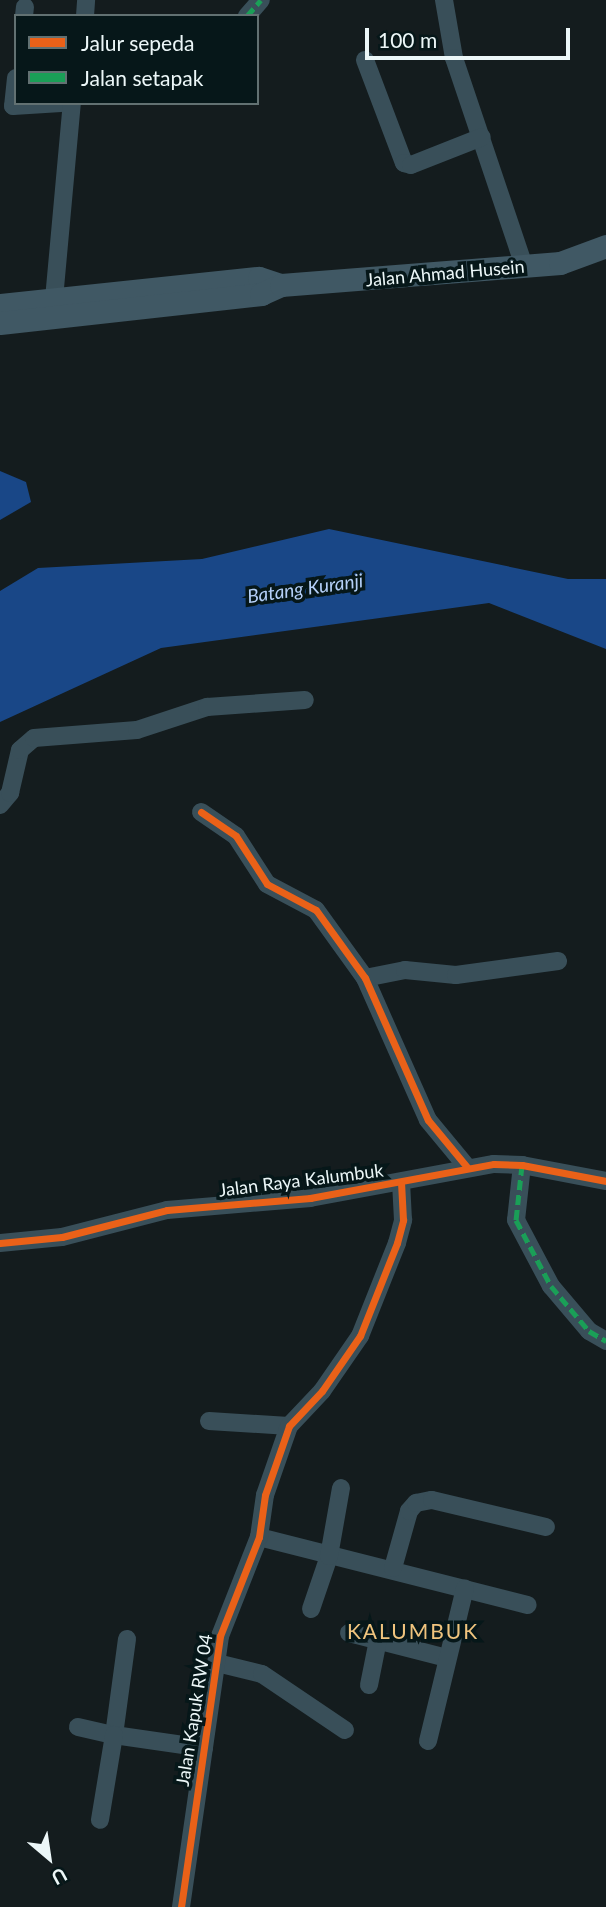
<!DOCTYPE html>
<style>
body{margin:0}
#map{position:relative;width:606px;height:1907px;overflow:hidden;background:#141c1e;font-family:Lato,sans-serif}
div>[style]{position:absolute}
.water>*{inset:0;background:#194787}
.minor>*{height:18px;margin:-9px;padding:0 9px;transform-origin:9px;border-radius:9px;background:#394f59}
.major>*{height:23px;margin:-11.5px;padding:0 11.5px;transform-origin:11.5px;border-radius:11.5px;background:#405864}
.quiet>*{height:5px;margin-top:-2.5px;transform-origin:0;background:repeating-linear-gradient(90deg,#1a9f57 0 10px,transparent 0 15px)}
.cycleway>*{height:7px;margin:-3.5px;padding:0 3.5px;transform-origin:3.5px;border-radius:3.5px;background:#ea6118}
span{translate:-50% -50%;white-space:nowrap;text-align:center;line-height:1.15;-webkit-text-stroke:7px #061719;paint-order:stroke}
.street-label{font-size:18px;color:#ecf7f8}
.water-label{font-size:19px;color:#b5d0f8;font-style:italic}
.quarter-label{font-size:21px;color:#efc47e;letter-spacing:2px}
.legend{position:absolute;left:14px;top:14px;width:245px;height:91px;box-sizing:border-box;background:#061719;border:2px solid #627172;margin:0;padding:9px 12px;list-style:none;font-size:21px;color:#ecf7f8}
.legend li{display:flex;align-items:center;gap:14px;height:35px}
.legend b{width:35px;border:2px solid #627172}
.north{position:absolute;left:14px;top:1823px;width:70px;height:70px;-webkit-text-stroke:5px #061719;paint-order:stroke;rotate:151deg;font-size:19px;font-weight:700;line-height:28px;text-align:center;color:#ecf7f8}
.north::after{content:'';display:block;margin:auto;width:24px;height:32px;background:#ecf7f8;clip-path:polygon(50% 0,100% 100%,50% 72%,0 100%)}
.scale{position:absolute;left:365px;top:28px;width:205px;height:32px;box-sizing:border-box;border:4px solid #ecf7f8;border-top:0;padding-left:9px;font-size:21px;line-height:24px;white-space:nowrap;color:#ecf7f8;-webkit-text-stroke:5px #061719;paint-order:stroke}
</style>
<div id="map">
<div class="water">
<div style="clip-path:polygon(0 471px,26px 482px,31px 502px,0 520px)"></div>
<div style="clip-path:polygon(329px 529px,568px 579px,606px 579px,606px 649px,489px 603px,161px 648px,0 722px,0 591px,38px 568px,202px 559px)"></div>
</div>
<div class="minor">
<div style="left:444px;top:0;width:59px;rotate:80.2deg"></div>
<div style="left:454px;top:58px;width:219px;rotate:71.4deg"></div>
<div style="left:24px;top:16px;width:9px;rotate:-84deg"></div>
<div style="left:85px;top:16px;width:16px;rotate:-86deg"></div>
<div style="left:247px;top:16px;width:21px;rotate:-49deg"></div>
<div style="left:365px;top:60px;width:110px;rotate:69.3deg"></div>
<div style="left:404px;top:163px;width:7px;rotate:16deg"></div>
<div style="left:411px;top:165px;width:76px;rotate:-21.5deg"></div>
<div style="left:16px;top:78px;width:28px;rotate:96deg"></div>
<div style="left:13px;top:106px;width:48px;rotate:-3.6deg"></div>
<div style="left:54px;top:299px;width:197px;rotate:-84.8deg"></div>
<div style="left:0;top:805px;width:16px;rotate:-50deg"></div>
<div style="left:10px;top:793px;width:44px;rotate:-76.9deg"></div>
<div style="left:20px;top:750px;width:18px;rotate:-41deg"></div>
<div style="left:34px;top:738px;width:103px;rotate:-4.4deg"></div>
<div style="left:137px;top:730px;width:74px;rotate:-18.2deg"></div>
<div style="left:207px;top:707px;width:98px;rotate:-4.1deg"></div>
<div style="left:201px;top:812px;width:42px;rotate:34.4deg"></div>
<div style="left:236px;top:836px;width:57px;rotate:57.1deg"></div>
<div style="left:267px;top:884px;width:55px;rotate:28deg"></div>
<div style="left:316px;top:910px;width:84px;rotate:54.2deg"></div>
<div style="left:365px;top:978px;width:155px;rotate:66.1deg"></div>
<div style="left:428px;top:1120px;width:61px;rotate:50.3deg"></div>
<div style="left:365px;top:978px;width:41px;rotate:-11.3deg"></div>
<div style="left:405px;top:970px;width:51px;rotate:5.6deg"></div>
<div style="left:456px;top:975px;width:103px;rotate:-7.8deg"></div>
<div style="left:522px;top:1165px;width:55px;rotate:96.2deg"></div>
<div style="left:516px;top:1220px;width:75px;rotate:62.1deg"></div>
<div style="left:551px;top:1286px;width:59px;rotate:49.8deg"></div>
<div style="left:589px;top:1331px;width:20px;rotate:30deg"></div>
<div style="left:0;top:1243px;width:62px;rotate:-5.5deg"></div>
<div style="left:62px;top:1237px;width:108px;rotate:-14.4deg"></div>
<div style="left:167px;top:1210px;width:144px;rotate:-4.8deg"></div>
<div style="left:310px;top:1198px;width:187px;rotate:-10.5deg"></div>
<div style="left:494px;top:1164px;width:28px;rotate:2deg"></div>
<div style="left:522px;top:1165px;width:86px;rotate:10.8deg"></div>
<div style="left:209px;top:1421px;width:80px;rotate:3.6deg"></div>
<div style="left:259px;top:1537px;width:277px;rotate:14.2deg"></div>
<div style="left:393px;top:1568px;width:59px;rotate:-74.3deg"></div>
<div style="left:409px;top:1511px;width:11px;rotate:-49deg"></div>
<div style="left:416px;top:1503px;width:16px;rotate:-11deg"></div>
<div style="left:432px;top:1500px;width:117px;rotate:13.3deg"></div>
<div style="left:311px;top:1609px;width:56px;rotate:-71.2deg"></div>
<div style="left:329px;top:1556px;width:69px;rotate:-80deg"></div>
<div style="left:349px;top:1633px;width:101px;rotate:14.3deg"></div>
<div style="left:127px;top:1639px;width:97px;rotate:97.7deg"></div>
<div style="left:114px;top:1735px;width:91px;rotate:8.2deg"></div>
<div style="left:217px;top:1663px;width:46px;rotate:13.7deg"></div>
<div style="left:262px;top:1674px;width:100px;rotate:34deg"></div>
<div style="left:369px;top:1685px;width:46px;rotate:-78.7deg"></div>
<div style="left:78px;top:1727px;width:37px;rotate:13deg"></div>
<div style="left:114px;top:1735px;width:86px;rotate:99.4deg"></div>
<div style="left:428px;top:1741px;width:157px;rotate:-76.4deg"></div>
<div style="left:181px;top:1907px;width:274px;rotate:-81.8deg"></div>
<div style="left:220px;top:1636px;width:106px;rotate:-68.5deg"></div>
<div style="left:259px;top:1537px;width:42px;rotate:-81.9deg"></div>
<div style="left:265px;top:1495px;width:73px;rotate:-70.8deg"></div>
<div style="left:289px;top:1426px;width:48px;rotate:-46.7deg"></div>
<div style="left:322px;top:1391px;width:67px;rotate:-55.4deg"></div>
<div style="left:360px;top:1336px;width:100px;rotate:-68.3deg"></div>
<div style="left:397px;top:1243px;width:24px;rotate:-75deg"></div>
<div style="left:403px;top:1220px;width:36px;rotate:-93deg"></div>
</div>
<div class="major">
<div style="left:0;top:305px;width:260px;rotate:-6deg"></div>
<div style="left:259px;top:278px;width:23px;rotate:18deg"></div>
<div style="left:0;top:323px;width:263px;rotate:-6.3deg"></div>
<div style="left:261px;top:294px;width:22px;rotate:-24deg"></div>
<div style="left:281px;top:285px;width:280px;rotate:-4.5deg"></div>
<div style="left:560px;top:263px;width:49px;rotate:-20.3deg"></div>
</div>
<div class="quiet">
<div style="left:247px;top:16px;width:21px;rotate:-49deg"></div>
<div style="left:522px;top:1165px;width:55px;rotate:96.2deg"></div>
<div style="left:516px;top:1220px;width:75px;rotate:62.1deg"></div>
<div style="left:551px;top:1286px;width:59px;rotate:49.8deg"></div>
<div style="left:589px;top:1331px;width:20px;rotate:30deg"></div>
</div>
<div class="cycleway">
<div style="left:201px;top:812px;width:42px;rotate:34.4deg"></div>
<div style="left:236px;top:836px;width:57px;rotate:57.1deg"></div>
<div style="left:267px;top:884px;width:55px;rotate:28deg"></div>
<div style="left:316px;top:910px;width:84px;rotate:54.2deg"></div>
<div style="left:365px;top:978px;width:155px;rotate:66.1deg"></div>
<div style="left:428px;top:1120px;width:61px;rotate:50.3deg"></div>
<div style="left:0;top:1243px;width:62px;rotate:-5.5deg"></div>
<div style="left:62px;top:1237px;width:108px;rotate:-14.4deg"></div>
<div style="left:167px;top:1210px;width:144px;rotate:-4.8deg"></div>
<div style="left:310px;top:1198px;width:187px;rotate:-10.5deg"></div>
<div style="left:494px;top:1164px;width:28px;rotate:2deg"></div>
<div style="left:522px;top:1165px;width:86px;rotate:10.8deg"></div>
<div style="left:181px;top:1907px;width:274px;rotate:-81.8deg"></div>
<div style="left:220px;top:1636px;width:106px;rotate:-68.5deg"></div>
<div style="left:259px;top:1537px;width:42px;rotate:-81.9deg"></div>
<div style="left:265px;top:1495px;width:73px;rotate:-70.8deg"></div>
<div style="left:289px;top:1426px;width:48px;rotate:-46.7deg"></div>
<div style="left:322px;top:1391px;width:67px;rotate:-55.4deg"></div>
<div style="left:360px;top:1336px;width:100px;rotate:-68.3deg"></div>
<div style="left:397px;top:1243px;width:24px;rotate:-75deg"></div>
<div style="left:403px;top:1220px;width:36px;rotate:-93deg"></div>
</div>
<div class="street-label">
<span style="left:445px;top:273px;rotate:-5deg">Jalan Ahmad Husein</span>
<span style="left:301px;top:1180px;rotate:-7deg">Jalan Raya Kalumbuk</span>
<span style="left:194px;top:1710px;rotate:-81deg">Jalan Kapuk RW 04</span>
</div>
<div class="water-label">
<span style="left:305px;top:588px;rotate:-8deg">Batang Kuranji</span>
</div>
<div class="quarter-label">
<span style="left:413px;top:1631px">KALUMBUK</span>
</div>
<ul class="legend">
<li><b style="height:9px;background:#ea6118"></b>Jalur sepeda</li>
<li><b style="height:9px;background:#1a9f57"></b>Jalan setapak</li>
</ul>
<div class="north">U</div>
<div class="scale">100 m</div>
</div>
